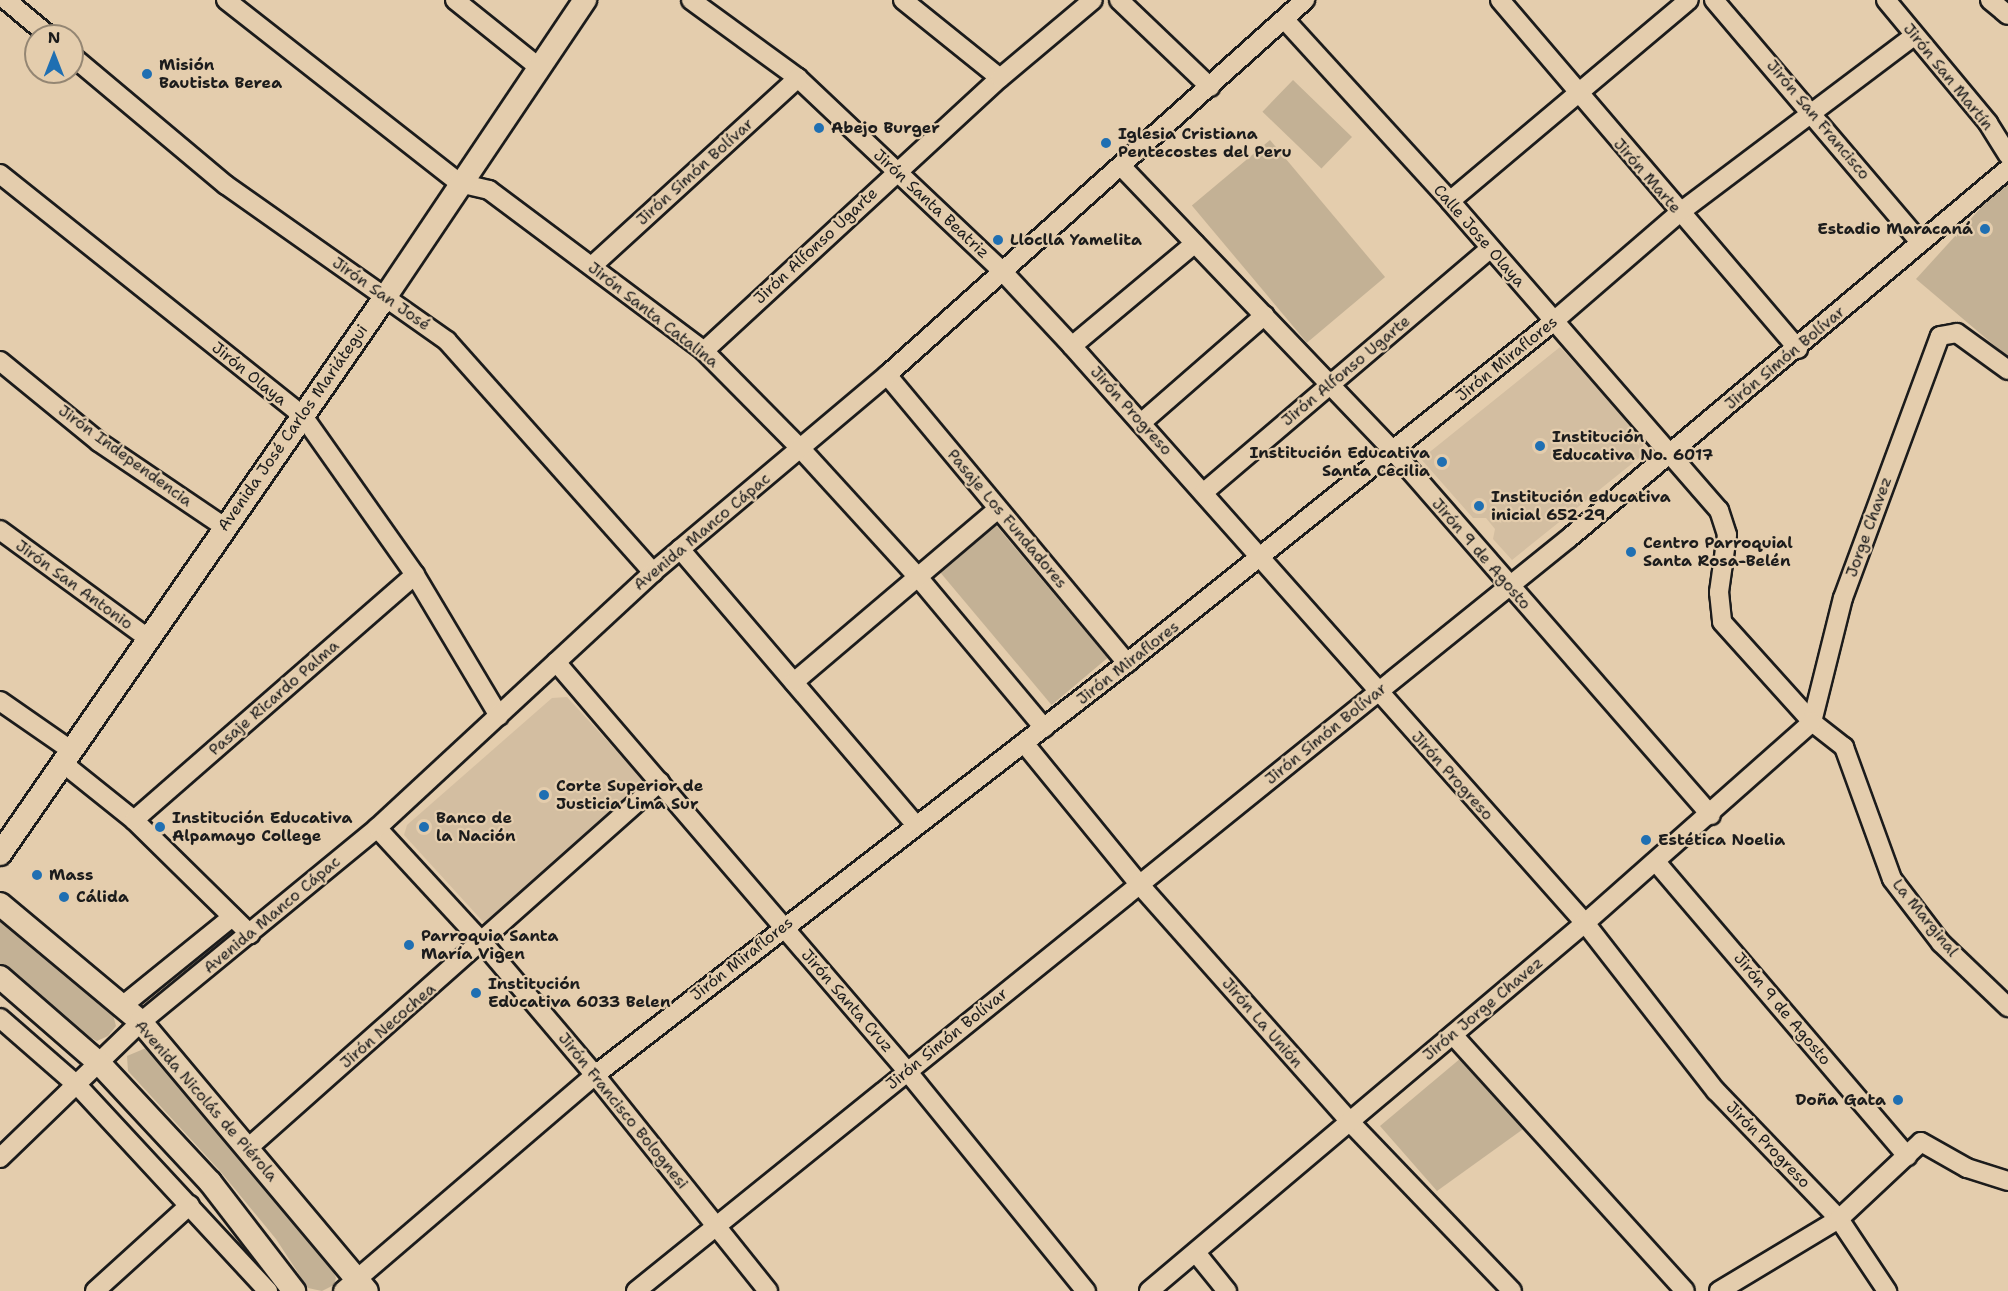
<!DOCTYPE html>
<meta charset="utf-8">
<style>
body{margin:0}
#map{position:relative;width:2008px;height:1291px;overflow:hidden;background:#e4cdad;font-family:"Shantell Sans",sans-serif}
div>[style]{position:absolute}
.built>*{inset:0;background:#d3bea1}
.green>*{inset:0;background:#c3b195;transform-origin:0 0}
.roads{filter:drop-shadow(2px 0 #1c1c1c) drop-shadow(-2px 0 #1c1c1c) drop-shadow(0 2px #1c1c1c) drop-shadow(0 -2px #1c1c1c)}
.minor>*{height:18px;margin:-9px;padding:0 9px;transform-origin:9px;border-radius:9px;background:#e4cdad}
.major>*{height:22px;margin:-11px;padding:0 11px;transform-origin:11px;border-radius:11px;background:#e4cdad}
.dots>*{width:16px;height:16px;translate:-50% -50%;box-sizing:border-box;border:3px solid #e4cdad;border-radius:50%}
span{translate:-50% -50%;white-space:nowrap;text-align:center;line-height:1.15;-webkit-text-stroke:4.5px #e4cdad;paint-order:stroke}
.poi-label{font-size:16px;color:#1c1c1c;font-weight:700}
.left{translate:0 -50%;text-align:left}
.right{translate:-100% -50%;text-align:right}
.street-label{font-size:16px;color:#1c1c1c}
.north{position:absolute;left:24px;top:24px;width:60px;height:60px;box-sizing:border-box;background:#e4cdad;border:2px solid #948673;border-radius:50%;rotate:0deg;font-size:16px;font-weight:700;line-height:24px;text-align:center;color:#1c1c1c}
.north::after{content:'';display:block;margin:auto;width:21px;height:27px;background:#1f6fb2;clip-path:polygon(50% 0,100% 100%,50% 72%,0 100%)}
</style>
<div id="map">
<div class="built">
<div style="clip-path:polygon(1560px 347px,1642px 437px,1644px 454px,1512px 560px,1493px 539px,1495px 529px,1486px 518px,1473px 518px,1421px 459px)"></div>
<div style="clip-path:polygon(567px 697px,646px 783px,487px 926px,404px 835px,407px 825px,552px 698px)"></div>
</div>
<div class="green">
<div style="left:1293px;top:80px;width:82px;height:44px;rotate:44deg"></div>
<div style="left:1270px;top:140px;width:179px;height:102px;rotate:50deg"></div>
<div style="clip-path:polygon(2008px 178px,2008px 357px,1916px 279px)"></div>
<div style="left:995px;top:524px;width:175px;height:73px;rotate:50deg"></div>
<div style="clip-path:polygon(0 917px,112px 1011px,116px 1026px,108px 1036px,97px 1041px,85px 1035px,0 964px)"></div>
<div style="clip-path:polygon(146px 1048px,330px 1264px,336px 1278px,334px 1285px,322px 1291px,308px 1288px,276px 1239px,220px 1171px,128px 1071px,127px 1056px)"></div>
<div style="clip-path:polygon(1461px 1058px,1526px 1127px,1437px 1191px,1380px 1126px)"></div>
</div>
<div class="roads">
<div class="minor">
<div style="left:6px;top:0;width:56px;rotate:39.9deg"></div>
<div style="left:226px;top:0;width:296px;rotate:38.1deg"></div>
<div style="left:459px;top:183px;width:31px;rotate:13deg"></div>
<div style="left:489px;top:190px;width:269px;rotate:36.8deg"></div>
<div style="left:704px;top:351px;width:138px;rotate:45.3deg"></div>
<div style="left:801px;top:449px;width:172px;rotate:47.6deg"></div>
<div style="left:917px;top:576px;width:198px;rotate:50.1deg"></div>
<div style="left:455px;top:0;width:109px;rotate:38.7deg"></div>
<div style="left:691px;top:0;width:132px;rotate:36.1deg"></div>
<div style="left:798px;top:78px;width:282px;rotate:43.4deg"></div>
<div style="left:1003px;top:272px;width:101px;rotate:47deg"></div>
<div style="left:1072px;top:346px;width:772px;rotate:48.36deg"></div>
<div style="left:1585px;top:923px;width:213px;rotate:52.1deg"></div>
<div style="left:1716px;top:1091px;width:178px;rotate:46.1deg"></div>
<div style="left:1839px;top:1219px;width:87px;rotate:56.3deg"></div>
<div style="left:903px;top:0;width:124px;rotate:38.8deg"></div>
<div style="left:1119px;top:0;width:126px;rotate:43.7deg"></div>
<div style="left:1500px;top:0;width:459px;rotate:49.5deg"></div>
<div style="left:1714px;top:0;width:318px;rotate:49.6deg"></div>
<div style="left:1886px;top:0;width:160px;rotate:50.3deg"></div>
<div style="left:1988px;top:123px;width:38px;rotate:58deg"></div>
<div style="left:1990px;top:0;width:23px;rotate:40deg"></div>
<div style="left:1285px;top:20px;width:245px;rotate:47.6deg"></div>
<div style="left:1450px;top:201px;width:410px;rotate:49deg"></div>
<div style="left:1719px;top:510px;width:26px;rotate:72deg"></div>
<div style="left:1727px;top:535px;width:58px;rotate:98deg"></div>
<div style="left:1719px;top:592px;width:30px;rotate:84deg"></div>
<div style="left:1722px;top:622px;width:135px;rotate:48deg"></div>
<div style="left:1812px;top:722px;width:41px;rotate:38deg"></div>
<div style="left:1844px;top:747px;width:140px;rotate:70deg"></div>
<div style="left:1892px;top:879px;width:81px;rotate:52.6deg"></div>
<div style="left:1941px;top:943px;width:93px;rotate:43.7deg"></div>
<div style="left:72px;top:56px;width:201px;rotate:40deg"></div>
<div style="left:226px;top:185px;width:271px;rotate:35.2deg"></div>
<div style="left:447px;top:341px;width:310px;rotate:48.3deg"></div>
<div style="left:1122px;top:167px;width:394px;rotate:46.3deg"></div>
<div style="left:1394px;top:452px;width:482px;rotate:48.9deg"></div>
<div style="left:0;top:174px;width:388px;rotate:38.6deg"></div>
<div style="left:303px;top:416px;width:194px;rotate:54.8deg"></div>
<div style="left:415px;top:575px;width:164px;rotate:59.2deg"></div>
<div style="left:1450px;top:201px;width:312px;rotate:-40.1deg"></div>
<div style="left:592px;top:266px;width:279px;rotate:-42.4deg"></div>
<div style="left:1072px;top:346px;width:160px;rotate:-39.9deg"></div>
<div style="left:704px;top:351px;width:403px;rotate:-42.7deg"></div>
<div style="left:1000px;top:78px;width:121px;rotate:-40deg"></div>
<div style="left:0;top:361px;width:128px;rotate:39.3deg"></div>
<div style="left:99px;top:442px;width:150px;rotate:34.1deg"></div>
<div style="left:887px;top:375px;width:375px;rotate:50.2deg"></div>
<div style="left:1141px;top:423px;width:164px;rotate:-41.1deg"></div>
<div style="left:1203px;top:493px;width:375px;rotate:-40.4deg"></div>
<div style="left:0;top:530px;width:185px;rotate:36.2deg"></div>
<div style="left:680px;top:549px;width:362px;rotate:49.5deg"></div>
<div style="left:556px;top:662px;width:539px;rotate:49.36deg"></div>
<div style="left:907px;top:1071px;width:284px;rotate:50.9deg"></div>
<div style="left:794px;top:682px;width:267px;rotate:-40.3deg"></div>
<div style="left:0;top:701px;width:88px;rotate:34.8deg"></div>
<div style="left:1812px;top:722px;width:128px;rotate:-76deg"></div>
<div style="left:1843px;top:598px;width:279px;rotate:-69.7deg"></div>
<div style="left:1940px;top:336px;width:17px;rotate:-10deg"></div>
<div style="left:1957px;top:333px;width:63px;rotate:36deg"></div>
<div style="left:1024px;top:743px;width:182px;rotate:50.8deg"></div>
<div style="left:1139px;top:884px;width:318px;rotate:48.4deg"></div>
<div style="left:1350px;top:1122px;width:234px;rotate:46.2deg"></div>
<div style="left:64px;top:764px;width:90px;rotate:38.7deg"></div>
<div style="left:134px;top:820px;width:163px;rotate:44.5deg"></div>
<div style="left:134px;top:820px;width:373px;rotate:-41.1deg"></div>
<div style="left:377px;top:828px;width:156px;rotate:47.3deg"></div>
<div style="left:483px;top:943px;width:173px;rotate:49.7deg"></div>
<div style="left:595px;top:1075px;width:277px;rotate:51.3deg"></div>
<div style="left:1656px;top:862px;width:387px;rotate:49.5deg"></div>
<div style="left:121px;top:1007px;width:143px;rotate:-39deg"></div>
<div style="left:0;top:1018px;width:103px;rotate:41.1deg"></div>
<div style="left:78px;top:1086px;width:280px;rotate:47.2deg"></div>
<div style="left:1453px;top:1035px;width:345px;rotate:47.8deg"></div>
<div style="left:248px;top:1148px;width:551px;rotate:-41.62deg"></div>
<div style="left:0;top:1158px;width:196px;rotate:-44deg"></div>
<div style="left:141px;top:1022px;width:306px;rotate:-39.4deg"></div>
<div style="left:377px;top:828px;width:376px;rotate:-42.8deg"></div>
<div style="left:653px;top:572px;width:306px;rotate:-40.1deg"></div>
<div style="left:887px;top:375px;width:562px;rotate:-41.9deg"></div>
<div style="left:1197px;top:1254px;width:48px;rotate:51deg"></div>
<div style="left:95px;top:1291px;width:128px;rotate:-42.2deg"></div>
<div style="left:343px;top:1291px;width:332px;rotate:-40.6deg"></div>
<div style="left:595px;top:1075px;width:673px;rotate:-37.76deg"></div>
<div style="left:1127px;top:663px;width:547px;rotate:-38.69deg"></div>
<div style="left:1554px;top:321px;width:165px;rotate:-40.8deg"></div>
<div style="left:1679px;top:213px;width:294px;rotate:-37deg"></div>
<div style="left:636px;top:1291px;width:1199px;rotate:-38.91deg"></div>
<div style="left:1569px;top:538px;width:573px;rotate:-40.05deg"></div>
<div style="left:1149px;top:1291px;width:571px;rotate:-40.17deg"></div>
<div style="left:1585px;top:923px;width:303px;rotate:-41.5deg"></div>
<div style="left:1719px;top:1291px;width:140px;rotate:-31deg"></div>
<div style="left:1839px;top:1219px;width:112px;rotate:-43.2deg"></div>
<div style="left:1921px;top:1142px;width:53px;rotate:29.5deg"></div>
<div style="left:1967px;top:1168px;width:43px;rotate:17.6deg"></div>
</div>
<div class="major">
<div style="left:0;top:854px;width:678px;rotate:-55.33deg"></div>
<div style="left:386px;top:296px;width:357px;rotate:-56.1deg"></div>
<div style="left:0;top:904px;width:184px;rotate:39.9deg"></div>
<div style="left:141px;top:1022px;width:351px;rotate:50deg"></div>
<div style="left:0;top:977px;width:131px;rotate:41deg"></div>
<div style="left:99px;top:1063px;width:163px;rotate:47deg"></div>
<div style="left:210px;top:1182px;width:138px;rotate:52.4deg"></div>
</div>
</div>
<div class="dots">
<div style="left:147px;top:74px;background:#1f6fb2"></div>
<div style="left:819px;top:128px;background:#1f6fb2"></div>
<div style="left:1106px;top:143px;background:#1f6fb2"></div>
<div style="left:1985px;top:229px;background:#1f6fb2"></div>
<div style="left:998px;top:240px;background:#1f6fb2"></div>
<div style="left:1540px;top:446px;background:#1f6fb2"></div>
<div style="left:1442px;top:462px;background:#1f6fb2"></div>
<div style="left:1479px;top:506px;background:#1f6fb2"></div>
<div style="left:1631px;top:552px;background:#1f6fb2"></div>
<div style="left:544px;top:795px;background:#1f6fb2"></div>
<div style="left:160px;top:827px;background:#1f6fb2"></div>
<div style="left:424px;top:827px;background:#1f6fb2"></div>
<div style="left:1646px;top:840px;background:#1f6fb2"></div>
<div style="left:37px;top:875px;background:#1f6fb2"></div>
<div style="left:64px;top:897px;background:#1f6fb2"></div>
<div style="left:409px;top:945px;background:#1f6fb2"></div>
<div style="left:476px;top:993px;background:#1f6fb2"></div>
<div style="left:1898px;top:1100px;background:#1f6fb2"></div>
</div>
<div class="poi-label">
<span class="left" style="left:159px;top:74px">Misión<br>Bautista Berea</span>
<span class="left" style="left:831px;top:128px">Abejo Burger</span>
<span class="left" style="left:1118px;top:143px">Iglesia Cristiana<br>Pentecostes del Peru</span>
<span class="right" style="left:1973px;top:229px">Estadio Maracaná</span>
<span class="left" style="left:1010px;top:240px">Lloclla Yamelita</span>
<span class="left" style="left:1552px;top:446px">Institución<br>Educativa No. 6017</span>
<span class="right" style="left:1430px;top:462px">Institución Educativa<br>Santa Cecilia</span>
<span class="left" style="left:1491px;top:506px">Institución educativa<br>inicial 652 29</span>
<span class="left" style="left:1643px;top:552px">Centro Parroquial<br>Santa Rosa-Belén</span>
<span class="left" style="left:556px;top:795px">Corte Superior de<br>Justicia Lima Sur</span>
<span class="left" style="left:172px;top:827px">Institución Educativa<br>Alpamayo College</span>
<span class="left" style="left:436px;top:827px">Banco de<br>la Nación</span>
<span class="left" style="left:1658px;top:840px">Estética Noelia</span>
<span class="left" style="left:49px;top:875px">Mass</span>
<span class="left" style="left:76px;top:897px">Cálida</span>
<span class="left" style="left:421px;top:945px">Parroquia Santa<br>María Vigen</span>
<span class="left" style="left:488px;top:993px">Institución<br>Educativa 6033 Belen</span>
<span class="right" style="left:1886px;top:1100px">Doña Gata</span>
</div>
<div class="street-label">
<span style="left:1948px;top:77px;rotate:51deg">Jirón San Martín</span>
<span style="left:1818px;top:120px;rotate:50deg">Jirón San Francisco</span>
<span style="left:695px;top:172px;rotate:-42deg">Jirón Simón Bolívar</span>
<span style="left:1647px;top:176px;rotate:49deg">Jirón Marte</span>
<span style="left:931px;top:204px;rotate:43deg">Jirón Santa Beatriz</span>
<span style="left:1479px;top:236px;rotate:49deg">Calle Jose Olaya</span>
<span style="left:816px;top:246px;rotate:-43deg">Jirón Alfonso Ugarte</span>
<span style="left:381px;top:294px;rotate:35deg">Jirón San José</span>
<span style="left:653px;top:315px;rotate:38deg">Jirón Santa Catalina</span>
<span style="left:1785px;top:358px;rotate:-40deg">Jirón Simón Bolívar</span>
<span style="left:1507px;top:359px;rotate:-39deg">Jirón Miraflores</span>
<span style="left:1346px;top:371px;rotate:-40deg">Jirón Alfonso Ugarte</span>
<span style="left:249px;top:374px;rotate:39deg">Jirón Olaya</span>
<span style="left:1131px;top:411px;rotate:48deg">Jirón Progreso</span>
<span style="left:293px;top:428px;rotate:-55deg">Avenida José Carlos Mariátegui</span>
<span style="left:125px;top:456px;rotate:36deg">Jirón Independencia</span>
<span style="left:1007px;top:519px;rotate:50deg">Pasaje Los Fundadores</span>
<span style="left:1869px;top:527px;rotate:-70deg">Jorge Chavez</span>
<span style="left:702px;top:532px;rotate:-40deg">Avenida Manco Cápac</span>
<span style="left:1481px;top:554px;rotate:49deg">Jirón 9 de Agosto</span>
<span style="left:74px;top:585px;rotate:36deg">Jirón San Antonio</span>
<span style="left:1128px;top:663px;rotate:-38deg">Jirón Miraflores</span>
<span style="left:274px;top:698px;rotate:-41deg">Pasaje Ricardo Palma</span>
<span style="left:1326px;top:734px;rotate:-39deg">Jirón Simón Bolívar</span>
<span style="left:1452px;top:776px;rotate:48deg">Jirón Progreso</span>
<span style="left:272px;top:915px;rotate:-40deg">Avenida Manco Cápac</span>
<span style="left:1925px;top:918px;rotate:51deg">La Marginal</span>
<span style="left:742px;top:959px;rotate:-38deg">Jirón Miraflores</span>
<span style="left:847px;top:1001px;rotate:49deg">Jirón Santa Cruz</span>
<span style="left:1483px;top:1009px;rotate:-40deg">Jirón Jorge Chavez</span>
<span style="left:1782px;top:1009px;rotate:50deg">Jirón 9 de Agosto</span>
<span style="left:1262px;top:1023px;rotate:49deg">Jirón La Unión</span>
<span style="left:388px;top:1026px;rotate:-41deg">Jirón Necochea</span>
<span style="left:947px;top:1039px;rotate:-39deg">Jirón Simón Bolívar</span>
<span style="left:206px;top:1101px;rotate:49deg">Avenida Nicolás de Piérola</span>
<span style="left:623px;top:1111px;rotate:51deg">Jirón Francisco Bolognesi</span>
<span style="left:1768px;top:1145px;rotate:46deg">Jirón Progreso</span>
</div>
<div class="north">N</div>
</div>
